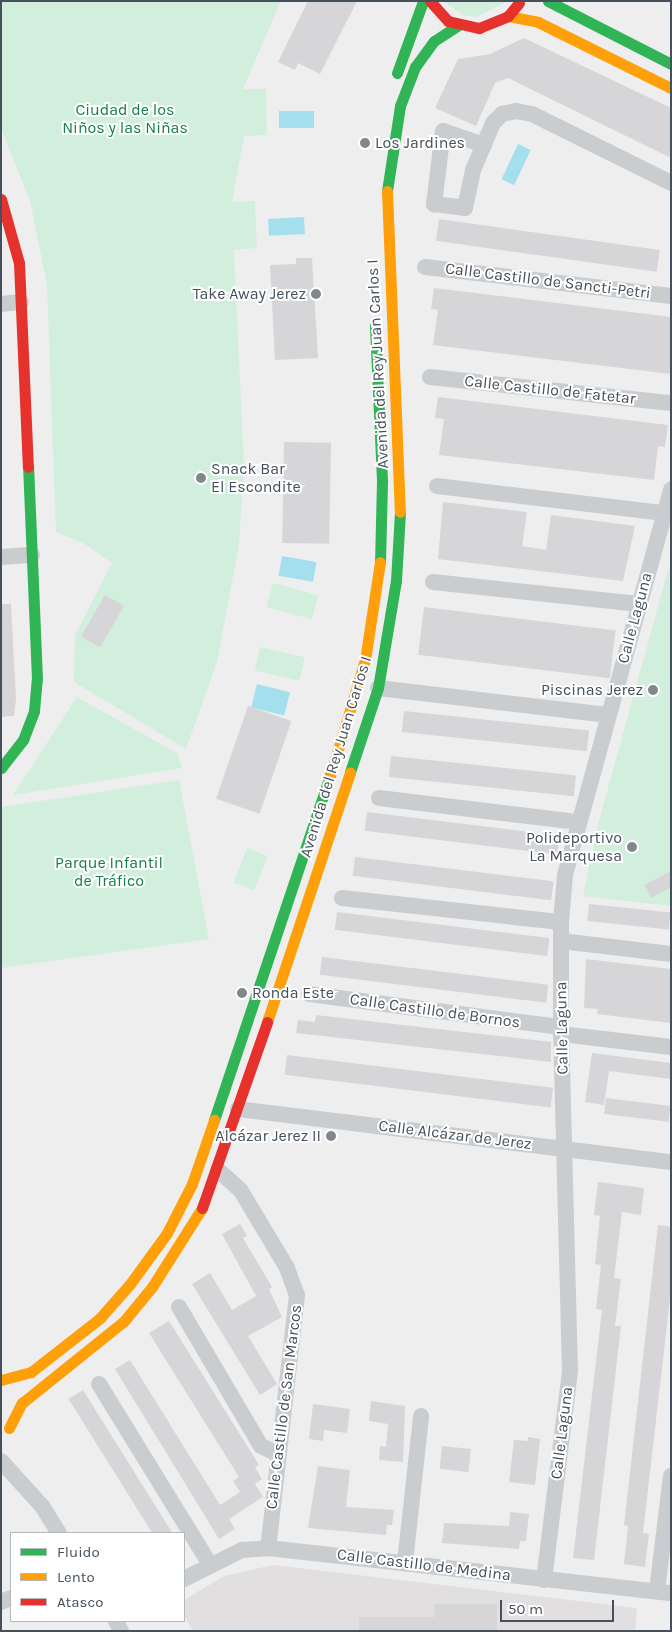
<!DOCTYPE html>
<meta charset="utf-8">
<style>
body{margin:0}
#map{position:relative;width:672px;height:1632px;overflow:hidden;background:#efeeee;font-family:Karla,sans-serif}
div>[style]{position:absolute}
.education>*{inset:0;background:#e1dfe0}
.green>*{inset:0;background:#d1efdc;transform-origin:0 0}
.water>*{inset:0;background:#a4dfee;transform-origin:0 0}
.building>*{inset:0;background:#d6d6d8;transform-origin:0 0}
.street>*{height:16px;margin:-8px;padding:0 8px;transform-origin:8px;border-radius:8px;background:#cacdcf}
.fast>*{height:11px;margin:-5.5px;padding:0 5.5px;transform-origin:5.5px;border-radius:5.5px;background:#30b455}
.slow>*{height:11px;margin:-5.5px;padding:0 5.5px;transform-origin:5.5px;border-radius:5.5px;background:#ff9f0a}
.jam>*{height:11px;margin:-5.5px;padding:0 5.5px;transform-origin:5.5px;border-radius:5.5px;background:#e5322d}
.dots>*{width:14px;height:14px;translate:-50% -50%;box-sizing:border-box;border:2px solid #fff;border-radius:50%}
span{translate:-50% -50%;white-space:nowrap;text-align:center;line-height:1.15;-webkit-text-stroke:4px #fff;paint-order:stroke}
.park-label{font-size:16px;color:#137e49}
.poi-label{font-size:16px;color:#45505b}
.left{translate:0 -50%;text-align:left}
.right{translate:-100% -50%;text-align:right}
.street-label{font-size:16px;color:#45505b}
.frame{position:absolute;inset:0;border:2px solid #45505b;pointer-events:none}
.legend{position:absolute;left:10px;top:1532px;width:175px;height:90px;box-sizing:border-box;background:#fff;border:1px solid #b5b9bd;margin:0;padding:6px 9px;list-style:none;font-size:15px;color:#45505b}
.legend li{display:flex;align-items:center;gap:10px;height:25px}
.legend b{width:25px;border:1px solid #b5b9bd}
.scale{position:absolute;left:500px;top:1600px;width:114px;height:22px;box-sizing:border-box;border:2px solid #45505b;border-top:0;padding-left:6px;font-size:15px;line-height:18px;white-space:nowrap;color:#45505b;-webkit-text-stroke:4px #fff;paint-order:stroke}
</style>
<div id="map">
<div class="education">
<div style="clip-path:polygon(273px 1565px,637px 1608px,635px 1631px,193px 1631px,184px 1616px,184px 1600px,224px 1576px)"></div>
</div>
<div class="green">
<div style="clip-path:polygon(1px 1px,281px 1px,243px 89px,266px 89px,267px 135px,244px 136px,232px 202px,255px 201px,257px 248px,234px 250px,244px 467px,239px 544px,217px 662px,186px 749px,74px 682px,75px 635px,112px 563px,83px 543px,56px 532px,47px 285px,30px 201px,1px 128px)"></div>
<div style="clip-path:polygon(443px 1px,508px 1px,477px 17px,463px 15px)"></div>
<div style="clip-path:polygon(671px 559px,671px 906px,583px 896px,599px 821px)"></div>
<div style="left:273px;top:583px;width:47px;height:25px;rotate:15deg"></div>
<div style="left:260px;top:647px;width:46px;height:24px;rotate:13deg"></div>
<div style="clip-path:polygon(77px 697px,177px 753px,182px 768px,13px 795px)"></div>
<div style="clip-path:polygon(179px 780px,209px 939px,1px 968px,1px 807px)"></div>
<div style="left:247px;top:848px;width:22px;height:37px;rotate:21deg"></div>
</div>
<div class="water">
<div style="left:279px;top:111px;width:35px;height:17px"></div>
<div style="left:518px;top:144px;width:14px;height:39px;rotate:25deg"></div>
<div style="left:304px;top:217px;width:17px;height:36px;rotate:87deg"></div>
<div style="left:282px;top:556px;width:35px;height:20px;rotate:10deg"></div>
<div style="left:257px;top:684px;width:34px;height:24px;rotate:14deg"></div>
</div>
<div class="building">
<div style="clip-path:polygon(308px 1px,357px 1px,320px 74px,298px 63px,295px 70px,278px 62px)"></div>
<div style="clip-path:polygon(524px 38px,671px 108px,671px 158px,508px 78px,495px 83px,476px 126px,435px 108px,458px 59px,490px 54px)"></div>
<div style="left:439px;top:219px;width:223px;height:22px;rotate:8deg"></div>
<div style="clip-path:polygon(296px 258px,312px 258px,318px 358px,275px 360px,270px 265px,296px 264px)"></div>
<div style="clip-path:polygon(434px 288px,671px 317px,671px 374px,433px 345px,438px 310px,431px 309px)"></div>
<div style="clip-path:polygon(438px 397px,668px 425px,665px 447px,658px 446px,654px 480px,439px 455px,444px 419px,435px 418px)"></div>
<div style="left:284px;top:442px;width:47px;height:101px;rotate:1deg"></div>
<div style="left:206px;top:471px;width:11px;height:13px;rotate:75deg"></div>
<div style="clip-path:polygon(443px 502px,527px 512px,522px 546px,546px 550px,551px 515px,635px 526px,623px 581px,438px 559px)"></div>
<div style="left:105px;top:595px;width:22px;height:48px;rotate:30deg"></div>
<div style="clip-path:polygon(1px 604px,11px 604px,16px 699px,14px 716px,1px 717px)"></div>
<div style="left:424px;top:607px;width:193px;height:48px;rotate:7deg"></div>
<div style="left:248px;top:706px;width:46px;height:98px;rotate:19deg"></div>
<div style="left:404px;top:711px;width:186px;height:21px;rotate:6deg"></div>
<div style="left:391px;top:756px;width:186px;height:21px;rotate:6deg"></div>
<div style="left:367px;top:812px;width:194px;height:19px;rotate:7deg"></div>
<div style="left:355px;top:857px;width:200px;height:19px;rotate:7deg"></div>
<div style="clip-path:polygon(671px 871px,671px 887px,651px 898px,644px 885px)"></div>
<div style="left:589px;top:904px;width:82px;height:17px;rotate:6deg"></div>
<div style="left:337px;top:912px;width:214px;height:18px;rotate:7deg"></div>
<div style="left:322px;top:957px;width:228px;height:18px;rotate:7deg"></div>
<div style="clip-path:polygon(586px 959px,671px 969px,671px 1023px,597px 1014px,598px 1009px,584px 1008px)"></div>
<div style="clip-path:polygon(316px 1015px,551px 1042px,551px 1062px,296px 1033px,298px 1020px,315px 1022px)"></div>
<div style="clip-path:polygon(592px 1053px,671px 1063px,671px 1079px,609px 1071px,604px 1105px,585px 1102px)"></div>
<div style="left:287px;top:1055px;width:268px;height:20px;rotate:7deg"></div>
<div style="left:606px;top:1098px;width:65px;height:16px;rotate:7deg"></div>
<div style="clip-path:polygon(598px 1182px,644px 1188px,641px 1215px,622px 1212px,614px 1278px,621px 1279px,615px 1326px,621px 1326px,594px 1560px,573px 1558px,602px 1310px,596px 1309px,601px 1265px,595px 1264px,600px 1216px,594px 1215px)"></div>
<div style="clip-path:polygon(240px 1224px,247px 1236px,243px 1238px,272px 1287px,269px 1289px,282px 1317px,248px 1336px,277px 1384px,260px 1395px,192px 1284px,210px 1273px,232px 1310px,256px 1296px,222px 1234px)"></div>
<div style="clip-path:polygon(658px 1225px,671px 1227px,671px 1290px,643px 1533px,649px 1534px,645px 1567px,624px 1564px,628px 1526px,624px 1525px)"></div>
<div style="clip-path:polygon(169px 1321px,259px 1465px,255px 1467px,262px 1479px,255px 1484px,263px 1497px,229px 1519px,235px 1529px,219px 1539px,115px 1369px,130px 1360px,220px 1505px,240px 1492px,233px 1481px,239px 1477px,149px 1333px)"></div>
<div style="left:83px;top:1390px;width:168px;height:17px;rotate:58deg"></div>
<div style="clip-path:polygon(371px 1401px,405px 1406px,403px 1462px,379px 1460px,380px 1446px,386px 1447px,388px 1424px,369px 1421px)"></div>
<div style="clip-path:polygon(313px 1404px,350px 1409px,347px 1433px,324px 1430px,323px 1441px,309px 1439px)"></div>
<div style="clip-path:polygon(528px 1437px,540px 1439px,535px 1485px,509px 1482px,514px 1440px,528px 1441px)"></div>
<div style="left:442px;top:1446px;width:29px;height:23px;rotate:6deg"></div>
<div style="clip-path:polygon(318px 1466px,350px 1470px,346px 1507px,394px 1510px,392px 1525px,387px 1525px,386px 1535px,308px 1528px)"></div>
<div style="clip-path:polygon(510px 1512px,529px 1514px,526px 1541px,520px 1541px,519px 1549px,442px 1543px,444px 1523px,509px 1526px)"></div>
<div style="clip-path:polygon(434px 1604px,497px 1604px,497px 1631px,359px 1631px,359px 1617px,435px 1617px)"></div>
</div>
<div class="street">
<div style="left:484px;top:145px;width:43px;rotate:-161.1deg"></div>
<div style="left:443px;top:131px;width:74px;rotate:97deg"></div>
<div style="left:434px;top:204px;width:31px;rotate:7deg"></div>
<div style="left:465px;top:208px;width:39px;rotate:-78deg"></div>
<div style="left:473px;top:170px;width:51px;rotate:-66.9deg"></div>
<div style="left:493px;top:123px;width:13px;rotate:-45deg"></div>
<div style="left:502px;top:114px;width:14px;rotate:-12deg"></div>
<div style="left:516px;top:111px;width:16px;rotate:11deg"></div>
<div style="left:532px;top:114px;width:155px;rotate:26.4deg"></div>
<div style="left:425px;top:267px;width:248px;rotate:6.7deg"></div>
<div style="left:1px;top:304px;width:20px;rotate:-6deg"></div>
<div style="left:430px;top:377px;width:242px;rotate:6.2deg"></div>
<div style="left:437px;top:486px;width:229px;rotate:6.8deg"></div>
<div style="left:1px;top:557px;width:31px;rotate:-4deg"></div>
<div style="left:433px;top:582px;width:207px;rotate:6.1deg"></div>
<div style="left:378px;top:688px;width:232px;rotate:6.7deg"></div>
<div style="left:379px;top:798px;width:199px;rotate:6.9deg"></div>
<div style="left:342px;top:898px;width:220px;rotate:6.3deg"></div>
<div style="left:561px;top:941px;width:111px;rotate:6.7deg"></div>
<div style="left:309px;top:994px;width:254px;rotate:7.5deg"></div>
<div style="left:561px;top:1034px;width:111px;rotate:6.7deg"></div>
<div style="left:238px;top:1109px;width:436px;rotate:7deg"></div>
<div style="left:218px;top:1170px;width:31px;rotate:42deg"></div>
<div style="left:241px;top:1191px;width:90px;rotate:59.1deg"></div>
<div style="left:287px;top:1268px;width:29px;rotate:70deg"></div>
<div style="left:297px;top:1295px;width:255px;rotate:96.5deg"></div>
<div style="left:179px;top:1307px;width:161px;rotate:59.5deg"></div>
<div style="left:261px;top:1446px;width:19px;rotate:25deg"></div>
<div style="left:99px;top:1384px;width:210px;rotate:58.4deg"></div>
<div style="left:1px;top:1461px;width:61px;rotate:47.7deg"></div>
<div style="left:42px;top:1506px;width:32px;rotate:58deg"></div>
<div style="left:405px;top:1562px;width:147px;rotate:-83.7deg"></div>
<div style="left:184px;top:1579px;width:65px;rotate:-26.6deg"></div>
<div style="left:242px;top:1550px;width:26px;rotate:-4deg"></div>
<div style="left:268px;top:1548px;width:406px;rotate:6.4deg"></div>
<div style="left:544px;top:1580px;width:211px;rotate:-82.9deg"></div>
<div style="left:570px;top:1371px;width:344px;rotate:-91.5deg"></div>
<div style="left:561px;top:1027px;width:105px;rotate:-90deg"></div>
<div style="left:561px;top:922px;width:47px;rotate:-85.1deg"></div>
<div style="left:565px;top:875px;width:400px;rotate:-74.6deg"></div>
<div style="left:657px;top:1591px;width:116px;rotate:-83.1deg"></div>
<div style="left:1px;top:1602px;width:11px;rotate:-22deg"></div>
<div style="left:116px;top:1621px;width:11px;rotate:63deg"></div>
</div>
<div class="fast">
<div style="left:548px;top:1px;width:138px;rotate:27.1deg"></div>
<div style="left:397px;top:73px;width:77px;rotate:-70.1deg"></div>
<div style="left:387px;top:191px;width:86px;rotate:-81.3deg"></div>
<div style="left:400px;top:106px;width:42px;rotate:-69deg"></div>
<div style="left:415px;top:67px;width:32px;rotate:-54deg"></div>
<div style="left:434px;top:41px;width:30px;rotate:-33deg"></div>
<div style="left:375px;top:326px;width:156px;rotate:87.4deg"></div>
<div style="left:382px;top:482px;width:80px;rotate:91.4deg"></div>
<div style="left:1px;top:768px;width:36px;rotate:-52deg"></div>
<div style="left:23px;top:740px;width:31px;rotate:-69deg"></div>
<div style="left:34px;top:711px;width:32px;rotate:-85deg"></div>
<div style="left:37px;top:679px;width:212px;rotate:-92.4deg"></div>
<div style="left:350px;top:772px;width:89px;rotate:-71.6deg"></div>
<div style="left:378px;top:688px;width:109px;rotate:-80.5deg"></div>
<div style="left:396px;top:581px;width:69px;rotate:-86.7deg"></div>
<div style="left:214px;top:1120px;width:366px;rotate:-71.4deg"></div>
</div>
<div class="slow">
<div style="left:508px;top:16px;width:31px;rotate:11deg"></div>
<div style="left:538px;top:22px;width:148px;rotate:26.4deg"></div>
<div style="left:387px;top:191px;width:321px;rotate:87.7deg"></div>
<div style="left:331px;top:773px;width:118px;rotate:-73.3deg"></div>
<div style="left:365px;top:660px;width:99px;rotate:-81.3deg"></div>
<div style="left:267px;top:1022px;width:263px;rotate:-71.6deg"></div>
<div style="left:1px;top:1380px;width:31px;rotate:-15deg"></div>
<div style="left:31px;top:1372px;width:88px;rotate:-38deg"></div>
<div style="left:100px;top:1318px;width:45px;rotate:-48.6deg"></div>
<div style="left:130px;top:1284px;width:63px;rotate:-54deg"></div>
<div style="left:167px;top:1233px;width:55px;rotate:-63deg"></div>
<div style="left:192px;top:1184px;width:68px;rotate:-71deg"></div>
<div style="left:9px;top:1428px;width:28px;rotate:-63deg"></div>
<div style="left:22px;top:1403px;width:131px;rotate:-38.8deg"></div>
<div style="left:124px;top:1321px;width:44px;rotate:-50.5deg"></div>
<div style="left:152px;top:1287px;width:93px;rotate:-57.7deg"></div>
</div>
<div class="jam">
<div style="left:430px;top:1px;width:27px;rotate:48deg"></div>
<div style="left:448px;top:21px;width:32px;rotate:13deg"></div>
<div style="left:479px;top:28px;width:31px;rotate:-22deg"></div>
<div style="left:508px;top:16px;width:17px;rotate:-50deg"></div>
<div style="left:1px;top:199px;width:66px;rotate:74.3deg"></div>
<div style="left:19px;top:263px;width:204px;rotate:87.5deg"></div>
<div style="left:202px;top:1208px;width:197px;rotate:-70.7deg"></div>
</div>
<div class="dots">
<div style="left:365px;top:143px;background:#80878e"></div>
<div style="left:316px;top:294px;background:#80878e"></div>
<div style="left:201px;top:478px;background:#80878e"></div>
<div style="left:653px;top:690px;background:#80878e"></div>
<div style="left:632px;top:847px;background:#80878e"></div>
<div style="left:242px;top:993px;background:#80878e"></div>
<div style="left:331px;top:1136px;background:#80878e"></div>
</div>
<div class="park-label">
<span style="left:125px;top:119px">Ciudad de los<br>Niños y las Niñas</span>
<span style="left:109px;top:872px">Parque Infantil<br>de Tráfico</span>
</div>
<div class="poi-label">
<span class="left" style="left:375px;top:143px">Los Jardines</span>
<span class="right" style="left:306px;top:294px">Take Away Jerez</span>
<span class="left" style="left:211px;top:478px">Snack Bar<br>El Escondite</span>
<span class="right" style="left:643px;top:690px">Piscinas Jerez</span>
<span class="right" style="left:622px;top:847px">Polideportivo<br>La Marquesa</span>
<span class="left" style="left:252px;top:993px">Ronda Este</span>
<span class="right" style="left:321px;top:1136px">Alcázar Jerez II</span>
</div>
<div class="street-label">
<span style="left:548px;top:281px;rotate:7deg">Calle Castillo de Sancti-Petri</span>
<span style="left:378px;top:364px;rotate:-93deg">Avenida del Rey Juan Carlos I</span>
<span style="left:550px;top:390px;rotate:6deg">Calle Castillo de Fatetar</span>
<span style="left:635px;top:618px;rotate:-75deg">Calle Laguna</span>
<span style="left:336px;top:757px;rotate:-73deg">Avenida del Rey Juan Carlos I</span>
<span style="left:435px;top:1011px;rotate:8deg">Calle Castillo de Bornos</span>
<span style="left:562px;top:1028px;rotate:-91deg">Calle Laguna</span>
<span style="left:455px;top:1135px;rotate:7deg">Calle Alcázar de Jerez</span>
<span style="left:284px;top:1407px;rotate:-83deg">Calle Castillo de San Marcos</span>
<span style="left:562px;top:1433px;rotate:-83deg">Calle Laguna</span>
<span style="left:424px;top:1565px;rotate:7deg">Calle Castillo de Medina</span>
</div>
<div class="frame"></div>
<ul class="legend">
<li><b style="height:6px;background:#30b455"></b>Fluido</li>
<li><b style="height:6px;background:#ff9f0a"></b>Lento</li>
<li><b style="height:6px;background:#e5322d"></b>Atasco</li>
</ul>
<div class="scale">50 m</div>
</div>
